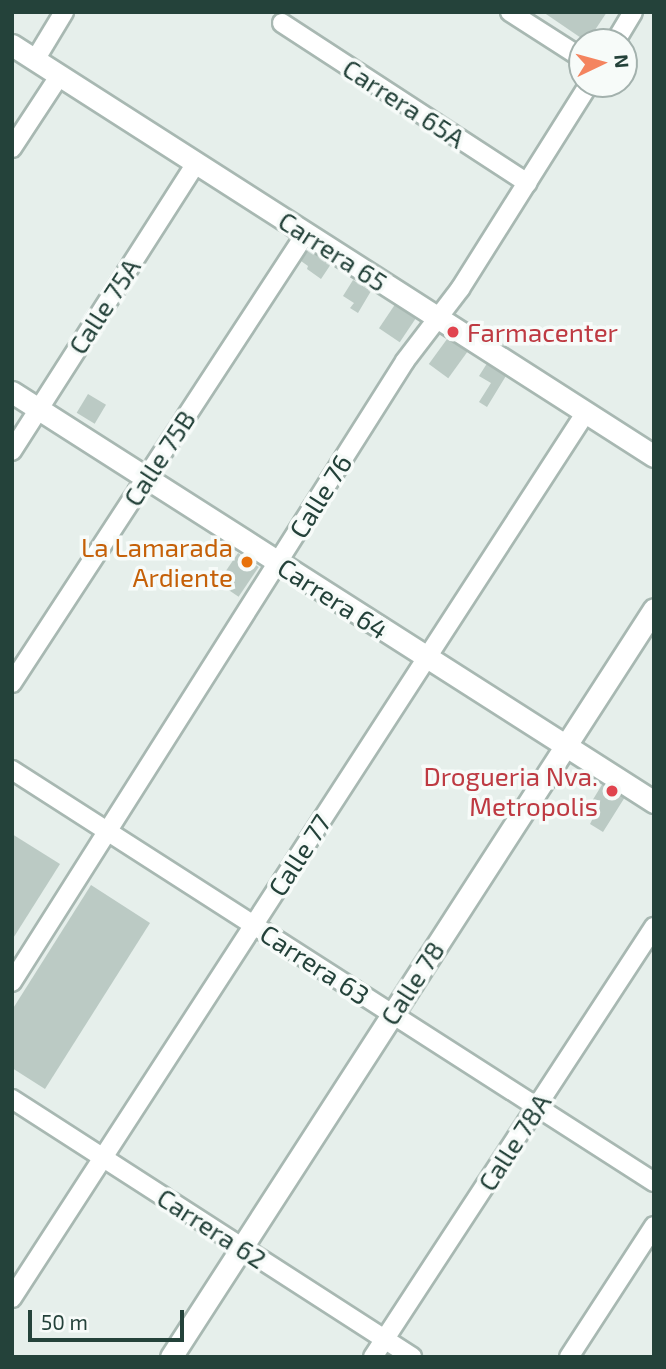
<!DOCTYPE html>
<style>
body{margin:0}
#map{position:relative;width:666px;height:1369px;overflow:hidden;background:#e6efeb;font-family:"Exo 2",sans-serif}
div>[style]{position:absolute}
.building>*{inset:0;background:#bbcac4;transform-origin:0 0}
.roads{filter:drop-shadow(2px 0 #a8b8b2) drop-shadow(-2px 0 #a8b8b2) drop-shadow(0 2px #a8b8b2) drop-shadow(0 -2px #a8b8b2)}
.street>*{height:18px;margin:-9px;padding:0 9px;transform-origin:9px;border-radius:9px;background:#fff}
.secondary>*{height:21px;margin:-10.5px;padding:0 10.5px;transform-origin:10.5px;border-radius:10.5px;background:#fff}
.dots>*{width:19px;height:19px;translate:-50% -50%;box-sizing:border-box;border:4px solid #f7fbf9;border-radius:50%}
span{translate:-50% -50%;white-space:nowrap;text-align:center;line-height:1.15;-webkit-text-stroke:7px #f7fbf9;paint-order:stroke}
.street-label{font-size:26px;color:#24423a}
.health-label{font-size:26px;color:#be3a42}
.left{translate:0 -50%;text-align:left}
.right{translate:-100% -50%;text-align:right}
.food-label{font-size:26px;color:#c56008}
.frame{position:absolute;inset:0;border:14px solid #24423a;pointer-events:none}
.north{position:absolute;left:568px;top:28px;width:70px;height:70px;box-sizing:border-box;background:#f7fbf9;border:2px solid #a3b1ad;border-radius:50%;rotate:85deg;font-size:19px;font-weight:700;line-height:28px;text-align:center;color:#24423a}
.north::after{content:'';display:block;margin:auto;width:24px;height:32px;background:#f4845f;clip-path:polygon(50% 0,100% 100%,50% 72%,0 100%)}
.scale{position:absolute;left:28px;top:1310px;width:156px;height:32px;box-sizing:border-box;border:4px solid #24423a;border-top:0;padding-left:9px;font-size:21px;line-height:24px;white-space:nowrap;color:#24423a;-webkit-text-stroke:5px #f7fbf9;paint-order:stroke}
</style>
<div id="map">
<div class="building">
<div style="clip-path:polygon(543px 12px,607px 12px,587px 42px)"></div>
<div style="clip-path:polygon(312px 244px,335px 258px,321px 279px,307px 269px,308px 266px,301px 261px)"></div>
<div style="clip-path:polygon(353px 280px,371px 291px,358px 313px,350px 308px,354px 303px,343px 296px)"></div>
<div style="left:398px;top:300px;width:25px;height:34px;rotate:34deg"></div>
<div style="left:450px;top:335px;width:24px;height:36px;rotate:36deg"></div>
<div style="clip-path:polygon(493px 354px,512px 366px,487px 407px,479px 402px,491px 383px,479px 376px)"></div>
<div style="left:88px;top:394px;width:21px;height:22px;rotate:31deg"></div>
<div style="left:238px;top:553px;width:25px;height:36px;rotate:34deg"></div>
<div style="clip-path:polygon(603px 783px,625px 797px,603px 832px,590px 824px,594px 816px,586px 811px)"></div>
<div style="clip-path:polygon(12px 834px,60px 864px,12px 940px)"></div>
<div style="clip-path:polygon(91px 885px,150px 923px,45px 1089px,12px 1068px,12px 1010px)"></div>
</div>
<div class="roads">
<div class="street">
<div style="left:510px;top:12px;width:85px;rotate:32.6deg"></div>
<div style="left:282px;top:23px;width:293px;rotate:33.1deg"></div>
<div style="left:615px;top:42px;width:35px;rotate:-59deg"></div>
<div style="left:35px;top:60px;width:56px;rotate:-58.9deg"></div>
<div style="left:12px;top:148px;width:87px;rotate:-56.7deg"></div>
<div style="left:12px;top:451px;width:342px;rotate:-57.4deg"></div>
<div style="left:12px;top:683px;width:538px;rotate:-56.84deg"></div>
<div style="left:12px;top:770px;width:763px;rotate:32.69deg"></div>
<div style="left:12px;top:982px;width:735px;rotate:-57.67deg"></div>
<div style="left:405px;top:361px;width:91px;rotate:-52.6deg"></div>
<div style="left:460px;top:289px;width:242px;rotate:-57.8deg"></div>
<div style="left:12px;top:1099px;width:476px;rotate:32.8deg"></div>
<div style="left:12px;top:1298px;width:1056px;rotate:-57.06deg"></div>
<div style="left:373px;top:1357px;width:514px;rotate:-56.84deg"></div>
<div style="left:569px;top:1357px;width:156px;rotate:-57deg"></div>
</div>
<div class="secondary">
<div style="left:12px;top:45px;width:762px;rotate:32.63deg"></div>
<div style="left:12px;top:392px;width:762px;rotate:32.56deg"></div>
<div style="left:171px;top:1357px;width:890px;rotate:-57.15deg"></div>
</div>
</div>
<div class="dots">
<div style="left:453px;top:332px;background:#e0444e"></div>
<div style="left:247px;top:562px;background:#e8710a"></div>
<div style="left:612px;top:791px;background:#e0444e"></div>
</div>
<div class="street-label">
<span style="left:404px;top:103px;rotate:33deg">Carrera 65A</span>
<span style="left:333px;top:251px;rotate:33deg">Carrera 65</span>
<span style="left:104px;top:306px;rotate:-57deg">Calle 75A</span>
<span style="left:159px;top:458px;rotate:-57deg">Calle 75B</span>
<span style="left:320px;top:496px;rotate:-58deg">Calle 76</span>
<span style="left:333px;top:598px;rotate:33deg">Carrera 64</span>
<span style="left:299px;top:855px;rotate:-57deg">Calle 77</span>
<span style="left:315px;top:964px;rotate:33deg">Carrera 63</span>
<span style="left:412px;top:983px;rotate:-57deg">Calle 78</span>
<span style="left:514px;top:1142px;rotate:-57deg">Calle 78A</span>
<span style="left:212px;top:1228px;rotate:33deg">Carrera 62</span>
</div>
<div class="health-label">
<span class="left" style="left:467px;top:332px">Farmacenter</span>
<span class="right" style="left:598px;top:791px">Drogueria Nva.<br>Metropolis</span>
</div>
<div class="food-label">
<span class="right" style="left:233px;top:562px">La Lamarada<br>Ardiente</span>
</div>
<div class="frame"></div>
<div class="north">N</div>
<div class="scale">50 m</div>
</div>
